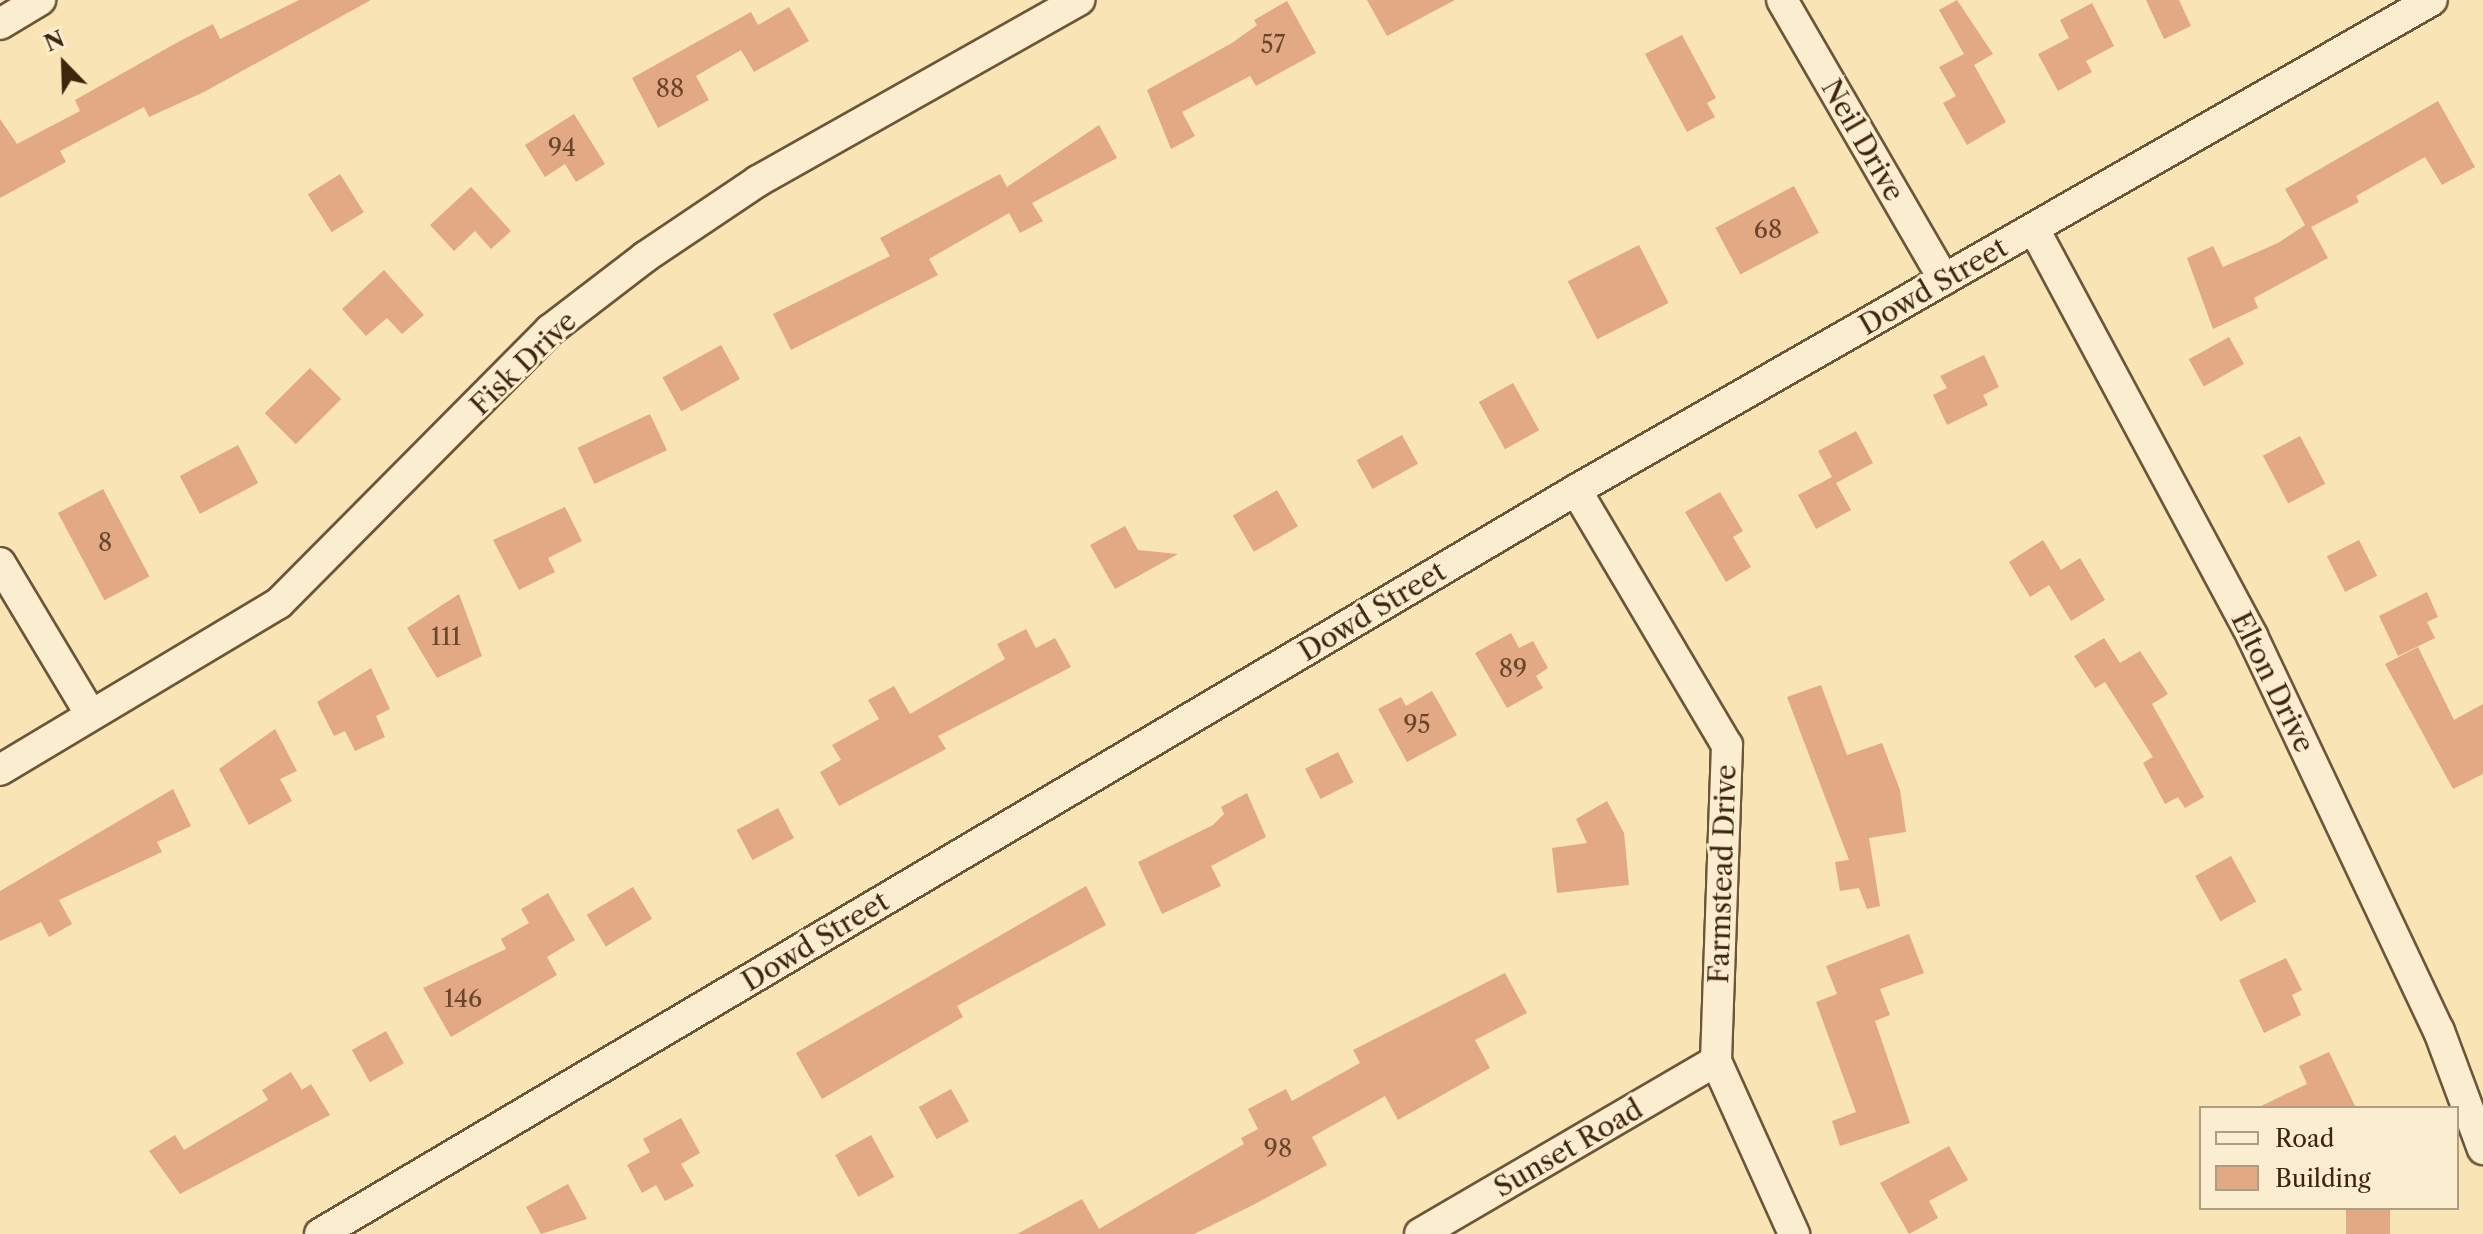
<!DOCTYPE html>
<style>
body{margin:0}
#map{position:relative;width:2483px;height:1234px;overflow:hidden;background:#f9e4b5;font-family:"Libre Caslon Text",serif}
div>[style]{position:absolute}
.building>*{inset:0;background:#e3a884;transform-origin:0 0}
.roads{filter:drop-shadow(2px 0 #6c5538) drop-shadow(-2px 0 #6c5538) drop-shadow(0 2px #6c5538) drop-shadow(0 -2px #6c5538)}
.street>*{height:30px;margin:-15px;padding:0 15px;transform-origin:15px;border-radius:15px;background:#fbedcf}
span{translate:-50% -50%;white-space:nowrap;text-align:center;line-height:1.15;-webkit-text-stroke:6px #fbedcf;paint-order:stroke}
.number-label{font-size:24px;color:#66462c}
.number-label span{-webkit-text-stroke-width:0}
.street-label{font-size:28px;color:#3d250e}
.legend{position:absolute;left:2199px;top:1106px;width:260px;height:104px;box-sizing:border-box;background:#fbedcf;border:2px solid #af9d82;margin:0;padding:10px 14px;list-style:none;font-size:24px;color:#3d250e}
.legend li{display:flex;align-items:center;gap:16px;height:40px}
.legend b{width:40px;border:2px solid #af9d82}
.north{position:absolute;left:24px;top:24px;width:80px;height:80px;-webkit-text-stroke:6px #fbedcf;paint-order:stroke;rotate:337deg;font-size:22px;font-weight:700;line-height:32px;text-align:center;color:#3d250e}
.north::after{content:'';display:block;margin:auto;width:28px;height:36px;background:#3d250e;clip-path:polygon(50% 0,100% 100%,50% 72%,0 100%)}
</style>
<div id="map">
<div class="building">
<div style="clip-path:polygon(299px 0,371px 0,204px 92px,149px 117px,144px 107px,60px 151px,66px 162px,0 198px,0 119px,17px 144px,80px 111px,75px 100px,178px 42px,213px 24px,220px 39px)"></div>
<div style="clip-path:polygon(1367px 0,1455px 0,1387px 36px)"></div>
<div style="clip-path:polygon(1957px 0,1993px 54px,1974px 65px,2006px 122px,1967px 145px,1943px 103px,1956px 96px,1939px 67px,1964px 54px,1939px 10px)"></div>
<div style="clip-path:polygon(2146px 0,2179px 0,2191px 26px,2164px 39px)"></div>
<div style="clip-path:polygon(1287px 1px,1316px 53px,1256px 86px,1250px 76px,1182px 112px,1195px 136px,1171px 149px,1147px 90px,1232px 43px,1257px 25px,1254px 20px)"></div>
<div style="clip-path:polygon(2092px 3px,2114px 46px,2086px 61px,2092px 72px,2058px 91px,2038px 54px,2069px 38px,2060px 20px)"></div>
<div style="clip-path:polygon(789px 7px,809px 41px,754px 72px,741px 50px,696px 76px,709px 100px,658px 128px,632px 78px,751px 12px,758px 25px)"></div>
<div style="clip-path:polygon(1682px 35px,1716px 98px,1707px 103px,1715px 117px,1687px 132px,1645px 54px)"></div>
<div style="clip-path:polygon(2438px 101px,2475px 167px,2442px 185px,2425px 157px,2356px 196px,2359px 202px,2311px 227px,2328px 258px,2254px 298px,2258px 308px,2213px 329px,2187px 258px,2213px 246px,2223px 267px,2278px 243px,2305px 225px,2285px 189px)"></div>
<div style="clip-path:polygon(574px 114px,605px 164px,576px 182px,565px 164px,545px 177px,525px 145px)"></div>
<div style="clip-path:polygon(1099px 125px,1117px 158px,1032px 203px,1043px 221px,1020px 233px,1009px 213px,929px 259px,938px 275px,791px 350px,773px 314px,890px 256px,880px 238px,1000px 174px,1007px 187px)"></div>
<div style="left:340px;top:174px;width:45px;height:38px;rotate:58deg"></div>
<div style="left:1794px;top:186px;width:53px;height:89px;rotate:62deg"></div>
<div style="clip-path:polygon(471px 187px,511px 231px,491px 249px,475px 231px,454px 251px,430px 225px)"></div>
<div style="left:1639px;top:245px;width:65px;height:80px;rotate:63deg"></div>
<div style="clip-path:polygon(384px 270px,424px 315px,402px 334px,387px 318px,366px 336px,342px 309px)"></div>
<div style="left:2229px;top:337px;width:31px;height:46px;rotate:61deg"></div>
<div style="left:721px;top:345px;width:39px;height:67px;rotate:61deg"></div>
<div style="clip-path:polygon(1984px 355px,1999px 387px,1983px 395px,1988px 405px,1947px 425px,1933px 395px,1947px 388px,1940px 376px)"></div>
<div style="left:310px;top:368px;width:44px;height:64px;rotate:45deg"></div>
<div style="left:1513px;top:383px;width:54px;height:39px;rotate:61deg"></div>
<div style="left:650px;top:414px;width:40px;height:80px;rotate:65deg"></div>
<div style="clip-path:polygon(1856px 431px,1873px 463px,1836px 483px,1851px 510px,1816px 529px,1798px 495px,1832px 477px,1818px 451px)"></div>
<div style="left:1402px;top:435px;width:33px;height:52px;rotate:61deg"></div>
<div style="left:2300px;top:436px;width:54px;height:42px;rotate:62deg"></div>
<div style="left:238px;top:445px;width:43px;height:66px;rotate:62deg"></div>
<div style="left:103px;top:489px;width:99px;height:51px;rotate:62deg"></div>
<div style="left:1277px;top:490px;width:42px;height:51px;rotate:60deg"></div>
<div style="clip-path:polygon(1720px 492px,1743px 531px,1733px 537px,1751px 567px,1726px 582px,1685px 512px)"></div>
<div style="clip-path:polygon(565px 507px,582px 541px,548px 558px,555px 572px,519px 590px,493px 540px)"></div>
<div style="clip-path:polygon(1125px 526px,1138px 550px,1178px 554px,1115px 589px,1090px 545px)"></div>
<div style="clip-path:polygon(2043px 540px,2061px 570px,2080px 558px,2105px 600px,2071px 621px,2049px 585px,2030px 597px,2009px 562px)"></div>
<div style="left:2359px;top:540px;width:40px;height:36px;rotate:63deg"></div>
<div style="clip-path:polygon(2427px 592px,2438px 617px,2427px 622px,2435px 638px,2398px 656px,2379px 616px)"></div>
<div style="clip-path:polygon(459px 594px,482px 656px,437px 678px,407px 628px)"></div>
<div style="clip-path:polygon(1026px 629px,1036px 648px,1055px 638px,1071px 667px,938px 736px,946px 749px,839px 806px,820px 772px,841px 760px,832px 745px,879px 719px,868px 700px,894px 686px,910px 714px,1005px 659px,997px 644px)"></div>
<div style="clip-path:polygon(1511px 633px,1519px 648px,1533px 641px,1548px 668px,1536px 676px,1543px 688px,1507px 708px,1475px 653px)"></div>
<div style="clip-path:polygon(2104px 638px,2120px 663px,2140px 651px,2168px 694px,2152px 704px,2204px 797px,2185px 808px,2178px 797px,2165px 804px,2143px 763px,2153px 757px,2105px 682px,2095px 688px,2074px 656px)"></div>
<div style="clip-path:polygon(2418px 647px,2454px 720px,2483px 704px,2483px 774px,2453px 789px,2385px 664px)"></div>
<div style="clip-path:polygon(371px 668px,390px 709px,376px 716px,385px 737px,355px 751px,345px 731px,334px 736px,317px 702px)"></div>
<div style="clip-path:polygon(1821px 685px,1847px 755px,1882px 743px,1900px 790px,1906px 832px,1869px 838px,1880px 906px,1867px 909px,1859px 888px,1840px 891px,1835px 862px,1849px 860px,1787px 697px)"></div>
<div style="clip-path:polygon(1432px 691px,1457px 735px,1407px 762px,1378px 709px,1401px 697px,1406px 706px)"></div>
<div style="clip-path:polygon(275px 729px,297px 771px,280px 779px,292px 801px,249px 825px,219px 769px)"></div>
<div style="left:1338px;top:752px;width:34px;height:37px;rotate:63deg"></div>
<div style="clip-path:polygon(173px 789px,191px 826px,157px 842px,162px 852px,59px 900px,72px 924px,49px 937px,41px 922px,0 941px,0 891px)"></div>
<div style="clip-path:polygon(1247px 793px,1266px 837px,1211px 866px,1221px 886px,1162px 914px,1138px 862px,1213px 825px,1224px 814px,1221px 807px)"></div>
<div style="clip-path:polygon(1607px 801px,1624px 833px,1629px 885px,1557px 893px,1552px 848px,1587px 843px,1576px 819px)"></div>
<div style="left:778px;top:808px;width:34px;height:47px;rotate:62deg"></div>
<div style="left:2231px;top:856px;width:52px;height:41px;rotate:61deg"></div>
<div style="clip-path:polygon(1086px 886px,1106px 925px,957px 1006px,963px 1017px,822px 1099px,796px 1053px)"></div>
<div style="left:633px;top:887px;width:37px;height:54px;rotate:59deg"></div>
<div style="clip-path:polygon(548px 893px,575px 940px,547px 957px,557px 975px,451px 1037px,423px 988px,506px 949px,501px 939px,529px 923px,521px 909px)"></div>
<div style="clip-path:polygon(1909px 934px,1924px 973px,1880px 989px,1890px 1015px,1875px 1021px,1910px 1123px,1840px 1146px,1832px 1121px,1856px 1112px,1816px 1002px,1837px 994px,1826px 966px)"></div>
<div style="clip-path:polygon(2286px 958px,2302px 990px,2292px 995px,2301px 1015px,2264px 1033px,2239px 980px)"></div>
<div style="clip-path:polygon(1505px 973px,1527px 1013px,1475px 1040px,1490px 1068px,1398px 1120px,1385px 1096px,1312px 1137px,1327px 1165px,1253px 1205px,1194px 1234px,1017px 1234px,1082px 1199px,1099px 1229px,1244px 1144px,1241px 1138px,1258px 1129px,1248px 1109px,1286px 1089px,1292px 1101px,1360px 1063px,1353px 1050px)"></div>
<div style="left:386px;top:1031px;width:37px;height:39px;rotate:61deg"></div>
<div style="clip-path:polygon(2329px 1052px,2356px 1108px,2257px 1108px,2307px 1084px,2299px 1066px)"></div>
<div style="clip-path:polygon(291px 1072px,302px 1090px,311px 1084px,330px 1115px,180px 1194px,149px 1151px,175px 1135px,184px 1150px,268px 1100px,262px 1090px)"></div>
<div style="left:951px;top:1089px;width:37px;height:37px;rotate:61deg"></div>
<div style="clip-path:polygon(681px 1118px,700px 1153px,681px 1164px,694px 1186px,665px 1201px,656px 1185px,642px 1193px,627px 1165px,650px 1152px,643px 1139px)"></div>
<div style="left:871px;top:1135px;width:48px;height:41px;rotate:61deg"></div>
<div style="clip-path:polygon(1949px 1146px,1968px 1180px,1929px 1201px,1938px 1218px,1909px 1234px,1880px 1183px)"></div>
<div style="clip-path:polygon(568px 1184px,587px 1219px,541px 1234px,526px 1207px)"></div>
<div style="left:2346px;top:1208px;width:44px;height:26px"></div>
</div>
<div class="roads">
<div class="street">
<div style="left:1782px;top:0;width:323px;rotate:59.9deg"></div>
<div style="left:0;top:24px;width:47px;rotate:-31deg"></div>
<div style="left:2034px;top:229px;width:462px;rotate:61.8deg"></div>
<div style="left:2252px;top:636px;width:437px;rotate:64.7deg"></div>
<div style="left:2439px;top:1031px;width:126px;rotate:69.6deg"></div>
<div style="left:1576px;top:490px;width:296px;rotate:59.4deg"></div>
<div style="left:1727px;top:745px;width:316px;rotate:92deg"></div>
<div style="left:1716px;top:1061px;width:190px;rotate:65.7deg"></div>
<div style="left:0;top:563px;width:177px;rotate:59.1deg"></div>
<div style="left:0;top:770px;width:325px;rotate:-30.9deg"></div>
<div style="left:279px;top:603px;width:385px;rotate:-45.2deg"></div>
<div style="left:550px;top:330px;width:120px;rotate:-37.5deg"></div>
<div style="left:645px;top:257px;width:136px;rotate:-33.9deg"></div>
<div style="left:758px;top:181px;width:369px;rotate:-29.4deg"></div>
<div style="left:320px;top:1234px;width:1460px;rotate:-30.64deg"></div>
<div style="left:1576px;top:490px;width:986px;rotate:-29.79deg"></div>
<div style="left:1420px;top:1234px;width:343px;rotate:-30.3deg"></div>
</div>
</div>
<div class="number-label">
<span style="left:1273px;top:45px">57</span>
<span style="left:670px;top:89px">88</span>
<span style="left:562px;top:148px">94</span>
<span style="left:1768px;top:230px">68</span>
<span style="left:105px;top:543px">8</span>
<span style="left:446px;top:637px">111</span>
<span style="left:1513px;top:669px">89</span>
<span style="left:1417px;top:725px">95</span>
<span style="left:463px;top:999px">146</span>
<span style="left:1278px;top:1149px">98</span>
</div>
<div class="street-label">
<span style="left:1863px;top:140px;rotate:60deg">Neil Drive</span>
<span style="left:1933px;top:286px;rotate:-30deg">Dowd Street</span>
<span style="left:523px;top:363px;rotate:-44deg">Fisk Drive</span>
<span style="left:1372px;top:611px;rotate:-31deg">Dowd Street</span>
<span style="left:2273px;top:682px;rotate:64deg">Elton Drive</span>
<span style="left:1722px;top:874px;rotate:-88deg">Farmstead Drive</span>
<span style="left:815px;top:941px;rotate:-31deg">Dowd Street</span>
<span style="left:1568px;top:1148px;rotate:-30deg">Sunset Road</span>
</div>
<ul class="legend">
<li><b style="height:10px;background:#fbedcf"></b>Road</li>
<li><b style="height:22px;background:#e3a884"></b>Building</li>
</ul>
<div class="north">N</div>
</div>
